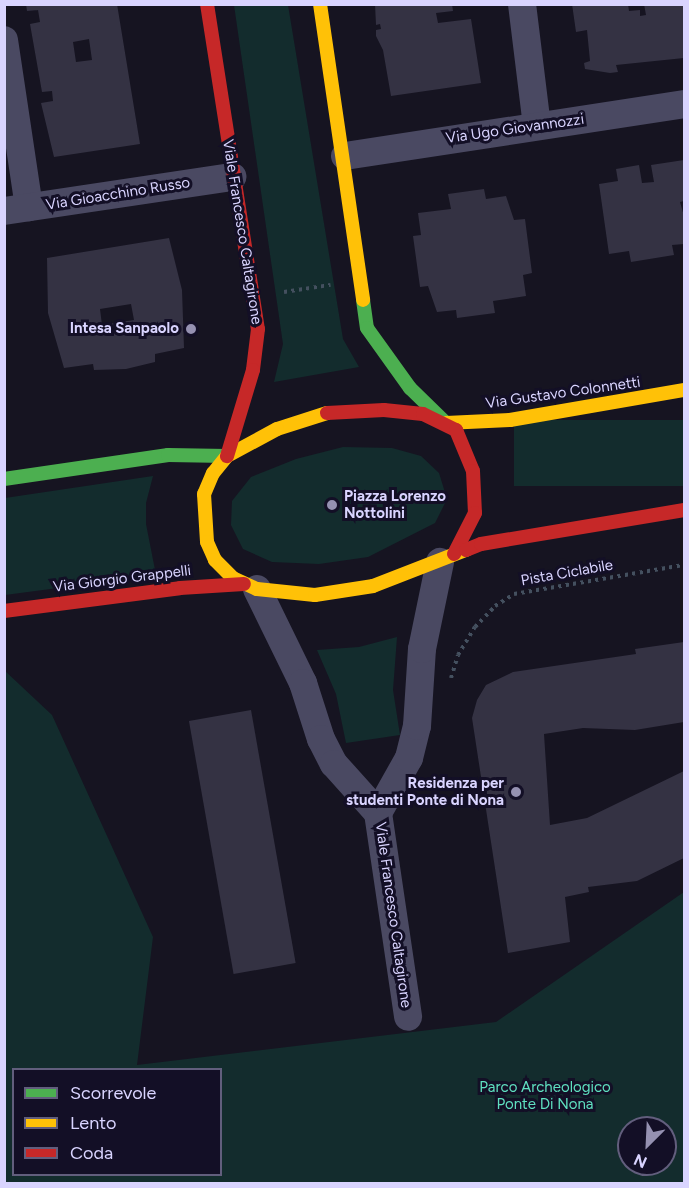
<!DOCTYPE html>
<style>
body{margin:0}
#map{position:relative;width:689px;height:1188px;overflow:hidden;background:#161421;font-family:Figtree,sans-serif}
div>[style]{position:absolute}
.green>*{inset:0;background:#132c2d;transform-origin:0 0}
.building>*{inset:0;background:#343243;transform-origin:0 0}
.path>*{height:4px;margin-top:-2px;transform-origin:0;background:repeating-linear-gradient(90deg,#44505f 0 3px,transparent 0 7.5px)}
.street>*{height:28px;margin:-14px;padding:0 14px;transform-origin:14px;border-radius:14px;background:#4a4962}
.fast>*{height:14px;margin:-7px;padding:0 7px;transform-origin:7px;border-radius:7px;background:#4caf50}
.slow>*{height:14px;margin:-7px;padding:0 7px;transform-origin:7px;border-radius:7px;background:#ffc107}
.jam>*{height:14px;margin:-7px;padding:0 7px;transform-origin:7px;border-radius:7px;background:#c62828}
.dots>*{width:16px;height:16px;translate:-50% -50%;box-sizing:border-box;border:3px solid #130f26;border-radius:50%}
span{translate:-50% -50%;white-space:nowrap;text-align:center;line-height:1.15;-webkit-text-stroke:6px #130f26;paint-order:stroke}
.street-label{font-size:15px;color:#d9d4ff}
.poi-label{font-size:15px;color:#d9d4ff;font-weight:700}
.right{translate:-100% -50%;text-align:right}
.left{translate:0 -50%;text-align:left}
.park-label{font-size:15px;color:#5fe0c0}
.frame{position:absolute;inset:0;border:6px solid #d9d4ff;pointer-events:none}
.legend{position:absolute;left:12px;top:1068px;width:210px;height:108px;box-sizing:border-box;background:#130f26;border:2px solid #625e7d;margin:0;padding:8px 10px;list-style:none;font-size:18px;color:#d9d4ff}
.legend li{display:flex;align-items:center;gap:12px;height:30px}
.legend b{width:30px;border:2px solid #625e7d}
.north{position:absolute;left:617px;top:1116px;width:60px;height:60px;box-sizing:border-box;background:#130f26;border:2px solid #625e7d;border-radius:50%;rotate:204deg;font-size:16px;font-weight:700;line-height:24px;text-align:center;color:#d9d4ff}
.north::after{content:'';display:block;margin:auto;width:21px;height:27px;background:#9591b1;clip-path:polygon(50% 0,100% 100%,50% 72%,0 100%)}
</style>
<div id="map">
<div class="green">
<div style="clip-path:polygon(234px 5px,288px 5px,343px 339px,359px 367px,274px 382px,283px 344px)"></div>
<div style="left:684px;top:420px;width:66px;height:170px;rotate:90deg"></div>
<div style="clip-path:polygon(343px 447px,392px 448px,421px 456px,439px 473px,447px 499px,435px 523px,368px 557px,319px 564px,272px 562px,243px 549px,231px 525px,232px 501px,251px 477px,296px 459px)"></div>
<div style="clip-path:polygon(153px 476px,146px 503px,146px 524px,156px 575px,5px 595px,5px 498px)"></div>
<div style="clip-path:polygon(397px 637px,393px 690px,400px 735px,346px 743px,336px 694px,317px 650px,359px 647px)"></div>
<div style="clip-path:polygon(evenodd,4px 670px,52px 715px,153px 937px,137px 1065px,496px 1022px,684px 892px,684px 1183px,5px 1183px,4px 670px,14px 1070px,220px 1070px,220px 1174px,14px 1174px,14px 1070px,4px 670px,629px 1128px,665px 1128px,665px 1164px,629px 1164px,629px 1128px)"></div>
</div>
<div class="building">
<div style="clip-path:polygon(evenodd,26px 4px,117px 4px,140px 144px,54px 157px,41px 103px,53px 101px,52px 91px,42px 92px,30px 24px,40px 22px,38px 10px,27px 11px,26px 4px,89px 39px,92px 60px,76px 62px,73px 42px,89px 39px)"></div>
<div style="clip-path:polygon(375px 4px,452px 4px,453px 11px,436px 13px,438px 23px,471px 19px,481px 83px,391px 96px,383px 50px,376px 36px,376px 30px,381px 29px,380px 24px,376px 25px)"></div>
<div style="clip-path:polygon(572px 4px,628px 4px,629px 11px,640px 10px,640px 16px,646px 15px,644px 4px,684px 4px,684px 58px,616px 65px,618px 72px,610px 73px,585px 69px,584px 63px,590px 61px,587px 30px,576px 32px)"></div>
<div style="clip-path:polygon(684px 160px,684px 201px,680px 202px,684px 216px,684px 244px,672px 245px,674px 255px,631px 262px,629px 251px,609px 254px,599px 184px,618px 181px,616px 169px,639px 165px,642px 183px,654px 182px,651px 165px)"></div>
<div style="clip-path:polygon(484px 189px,486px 199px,506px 196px,514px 220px,525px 219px,532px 273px,523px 275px,526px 296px,493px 301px,495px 313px,457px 318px,456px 310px,437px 312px,428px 286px,420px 287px,413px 236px,421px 235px,418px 213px,451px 209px,448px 194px)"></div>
<div style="clip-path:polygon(evenodd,169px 238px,182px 290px,184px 348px,155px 354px,155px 362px,126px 369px,94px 370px,93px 364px,64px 368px,48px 313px,47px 258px,169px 238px,131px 304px,134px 320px,102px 325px,100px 309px,131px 304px)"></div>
<div style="clip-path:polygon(684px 642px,684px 722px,635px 730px,583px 728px,544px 734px,550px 825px,587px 818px,684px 771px,684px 858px,637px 881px,588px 887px,589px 892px,565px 897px,570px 942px,508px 953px,472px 718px,477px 700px,486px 685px,513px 672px,636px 654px,635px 649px)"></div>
<div style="left:251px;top:710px;width:257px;height:63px;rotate:80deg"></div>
</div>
<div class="path">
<div style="left:284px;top:292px;width:47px;rotate:-8.7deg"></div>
<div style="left:451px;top:678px;width:24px;rotate:-73deg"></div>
<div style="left:458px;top:655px;width:33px;rotate:-59deg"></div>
<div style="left:475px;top:627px;width:29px;rotate:-46deg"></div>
<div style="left:495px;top:606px;width:22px;rotate:-32deg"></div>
<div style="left:514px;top:594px;width:172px;rotate:-9.7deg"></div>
</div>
<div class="street">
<div style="left:522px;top:4px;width:123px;rotate:83deg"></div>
<div style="left:4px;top:40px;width:169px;rotate:81.5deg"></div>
<div style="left:345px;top:156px;width:343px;rotate:-8.7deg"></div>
<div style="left:4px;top:211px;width:231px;rotate:-8.5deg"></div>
<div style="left:257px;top:589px;width:105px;rotate:63.9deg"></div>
<div style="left:303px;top:683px;width:59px;rotate:72.2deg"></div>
<div style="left:321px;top:739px;width:28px;rotate:63deg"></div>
<div style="left:334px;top:764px;width:66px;rotate:48.1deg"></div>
<div style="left:378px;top:813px;width:63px;rotate:-60.6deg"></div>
<div style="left:409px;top:758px;width:33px;rotate:-76deg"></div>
<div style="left:417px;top:726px;width:77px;rotate:-86.3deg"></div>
<div style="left:422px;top:649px;width:89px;rotate:-78.3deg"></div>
<div style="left:378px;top:813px;width:206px;rotate:81.6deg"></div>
</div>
<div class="fast">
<div style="left:363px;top:300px;width:28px;rotate:82deg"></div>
<div style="left:367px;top:328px;width:74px;rotate:54.4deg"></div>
<div style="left:410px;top:388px;width:49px;rotate:44.2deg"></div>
<div style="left:4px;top:479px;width:166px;rotate:-8.3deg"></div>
<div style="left:168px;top:455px;width:59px;rotate:1deg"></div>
</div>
<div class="slow">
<div style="left:320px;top:4px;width:299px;rotate:81.7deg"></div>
<div style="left:327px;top:413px;width:52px;rotate:162.3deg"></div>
<div style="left:277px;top:429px;width:57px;rotate:151.6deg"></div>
<div style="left:227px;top:456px;width:22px;rotate:129deg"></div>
<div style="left:213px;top:473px;width:23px;rotate:113deg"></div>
<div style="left:204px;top:494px;width:48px;rotate:86.4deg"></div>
<div style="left:207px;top:542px;width:20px;rotate:66deg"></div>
<div style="left:215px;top:560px;width:25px;rotate:45deg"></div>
<div style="left:233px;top:578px;width:26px;rotate:25deg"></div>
<div style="left:257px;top:589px;width:58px;rotate:5.9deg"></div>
<div style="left:315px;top:595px;width:59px;rotate:-8.8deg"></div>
<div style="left:373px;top:586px;width:100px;rotate:-21.2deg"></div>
<div style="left:446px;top:423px;width:64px;rotate:-2.7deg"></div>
<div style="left:510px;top:420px;width:177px;rotate:-9.8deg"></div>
</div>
<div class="jam">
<div style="left:207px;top:4px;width:329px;rotate:81.1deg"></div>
<div style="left:258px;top:329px;width:41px;rotate:97deg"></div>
<div style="left:253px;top:370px;width:90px;rotate:106.8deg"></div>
<div style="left:327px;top:413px;width:57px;rotate:-3deg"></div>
<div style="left:384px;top:410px;width:39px;rotate:6deg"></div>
<div style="left:423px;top:414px;width:37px;rotate:26deg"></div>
<div style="left:456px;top:430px;width:44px;rotate:67.5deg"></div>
<div style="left:473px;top:471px;width:42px;rotate:87.3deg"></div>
<div style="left:475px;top:513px;width:46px;rotate:117.1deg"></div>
<div style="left:466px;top:550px;width:16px;rotate:-22deg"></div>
<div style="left:481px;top:544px;width:206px;rotate:-9.5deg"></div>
<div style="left:4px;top:611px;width:177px;rotate:-7.4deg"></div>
<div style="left:180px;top:588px;width:64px;rotate:-3.6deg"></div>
</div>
<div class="dots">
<div style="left:191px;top:329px;background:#9591b1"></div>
<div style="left:332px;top:505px;background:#9591b1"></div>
<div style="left:516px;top:792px;background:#9591b1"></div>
</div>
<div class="street-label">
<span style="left:515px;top:129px;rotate:-8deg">Via Ugo Giovannozzi</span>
<span style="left:118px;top:194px;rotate:-9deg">Via Gioacchino Russo</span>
<span style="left:242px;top:232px;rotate:81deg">Viale Francesco Caltagirone</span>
<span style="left:563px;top:393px;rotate:-8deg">Via Gustavo Colonnetti</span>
<span style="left:567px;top:573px;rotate:-10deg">Pista Ciclabile</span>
<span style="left:122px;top:579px;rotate:-7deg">Via Giorgio Grappelli</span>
<span style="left:393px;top:915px;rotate:82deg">Viale Francesco Caltagirone</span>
</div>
<div class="poi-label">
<span class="right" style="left:179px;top:329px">Intesa Sanpaolo</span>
<span class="left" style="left:344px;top:505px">Piazza Lorenzo<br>Nottolini</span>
<span class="right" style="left:504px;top:792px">Residenza per<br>studenti Ponte di Nona</span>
</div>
<div class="park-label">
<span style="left:545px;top:1096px">Parco Archeologico<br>Ponte Di Nona</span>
</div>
<div class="frame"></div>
<ul class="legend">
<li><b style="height:8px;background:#4caf50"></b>Scorrevole</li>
<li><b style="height:8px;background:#ffc107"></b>Lento</li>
<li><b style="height:8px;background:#c62828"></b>Coda</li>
</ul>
<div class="north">N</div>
</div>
